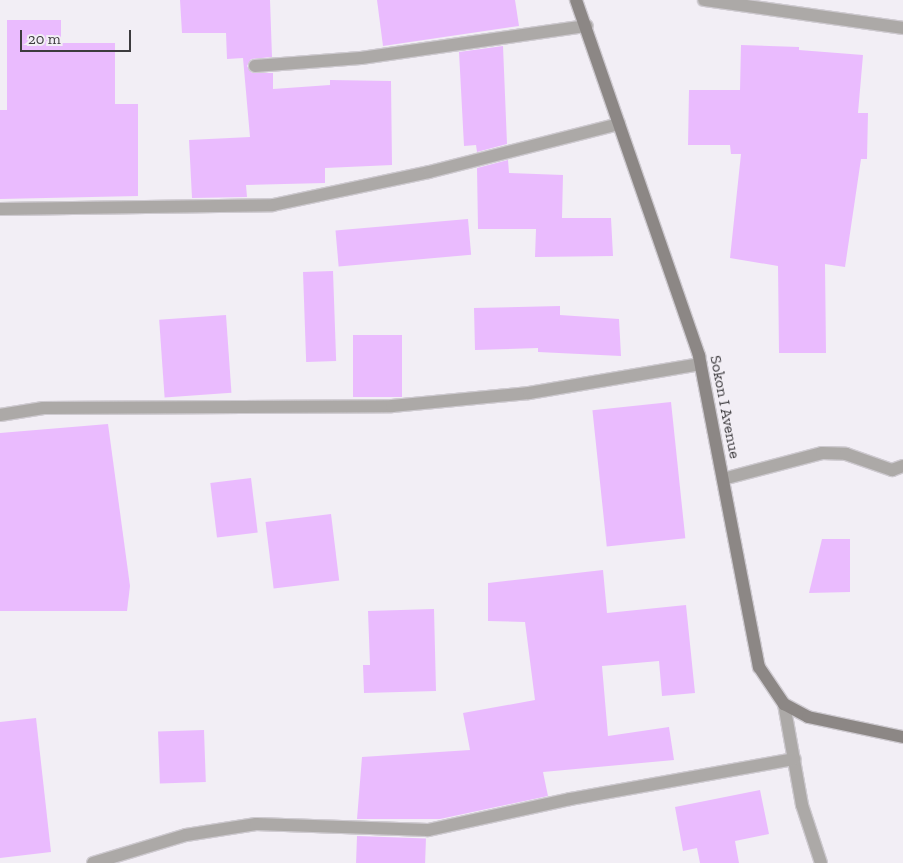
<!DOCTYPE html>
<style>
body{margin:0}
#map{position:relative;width:903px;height:863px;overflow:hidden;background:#f2eef5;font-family:"Zilla Slab",serif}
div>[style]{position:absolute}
.building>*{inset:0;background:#eabbfe;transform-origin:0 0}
.roads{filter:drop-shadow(1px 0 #cecad0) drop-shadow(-1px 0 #cecad0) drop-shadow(0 1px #cecad0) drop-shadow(0 -1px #cecad0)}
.street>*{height:12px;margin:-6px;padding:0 6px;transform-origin:6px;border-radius:6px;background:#aca9a7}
.secondary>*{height:12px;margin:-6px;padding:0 6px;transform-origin:6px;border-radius:6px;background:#8c8785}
span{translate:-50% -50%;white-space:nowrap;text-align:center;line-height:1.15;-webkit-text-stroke:4px #f2eef5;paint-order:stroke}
.street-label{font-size:16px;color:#3d3b3e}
.scale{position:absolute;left:20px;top:30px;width:111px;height:22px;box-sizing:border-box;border:2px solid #3d3b3e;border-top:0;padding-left:6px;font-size:15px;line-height:18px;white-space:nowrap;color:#3d3b3e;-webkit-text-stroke:4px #f2eef5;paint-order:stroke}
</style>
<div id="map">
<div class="building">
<div style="clip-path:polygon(180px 0,270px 0,272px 57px,251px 59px,247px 66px,252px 73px,273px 73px,273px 89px,330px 85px,330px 80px,391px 81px,392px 165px,325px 168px,325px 183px,246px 185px,247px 197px,192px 198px,189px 140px,250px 137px,243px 58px,227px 59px,226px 33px,182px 33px)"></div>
<div style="clip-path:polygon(377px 0,515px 0,519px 26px,383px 46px)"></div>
<div style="clip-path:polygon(7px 20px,61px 20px,61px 43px,115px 43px,115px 104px,138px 104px,138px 196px,0 199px,0 110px,7px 110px)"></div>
<div style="clip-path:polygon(741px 45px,799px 47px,799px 50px,863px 55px,858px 113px,868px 113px,867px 159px,861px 159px,845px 267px,825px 264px,826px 353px,779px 353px,778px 266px,730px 258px,741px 154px,731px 154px,730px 145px,688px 145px,689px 90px,740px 90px)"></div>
<div style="clip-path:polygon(503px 46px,507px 144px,477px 152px,476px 145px,464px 146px,459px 52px)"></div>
<div style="clip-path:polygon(508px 160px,509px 173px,563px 175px,562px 218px,611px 218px,613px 256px,535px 257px,536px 229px,478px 229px,477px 168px)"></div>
<div style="left:468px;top:219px;width:36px;height:133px;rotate:85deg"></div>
<div style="left:333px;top:271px;width:90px;height:30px;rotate:88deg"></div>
<div style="clip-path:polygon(560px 306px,560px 315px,619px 319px,621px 356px,538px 352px,538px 348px,475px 350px,474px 308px)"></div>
<div style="left:226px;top:315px;width:78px;height:67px;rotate:86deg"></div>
<div style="left:353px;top:335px;width:49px;height:62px"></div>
<div style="left:671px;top:402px;width:137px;height:79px;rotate:84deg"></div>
<div style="clip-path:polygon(108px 424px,130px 586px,127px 611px,0 611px,0 433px)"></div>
<div style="left:251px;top:478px;width:55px;height:41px;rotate:83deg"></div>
<div style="left:331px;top:514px;width:67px;height:66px;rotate:83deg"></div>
<div style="clip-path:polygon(822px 539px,850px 539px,850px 592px,809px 593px)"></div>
<div style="clip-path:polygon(603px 570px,607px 613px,686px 605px,695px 693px,662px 696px,659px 661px,602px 666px,608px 736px,669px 727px,674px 760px,543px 772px,548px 796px,440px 819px,357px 819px,362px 757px,470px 750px,463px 713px,535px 700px,525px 622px,488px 621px,488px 583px)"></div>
<div style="clip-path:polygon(434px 609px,436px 691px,364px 693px,363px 665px,370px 665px,368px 611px)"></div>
<div style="clip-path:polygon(36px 718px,51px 852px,0 858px,0 722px)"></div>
<div style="left:204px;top:730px;width:52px;height:46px;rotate:88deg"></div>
<div style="clip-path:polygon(760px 790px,769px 834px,735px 841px,739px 863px,700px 863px,697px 848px,683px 851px,675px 807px)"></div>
<div style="left:357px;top:836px;width:69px;height:27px;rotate:2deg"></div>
</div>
<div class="roads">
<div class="street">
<div style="left:704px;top:0;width:201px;rotate:8deg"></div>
<div style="left:255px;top:66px;width:106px;rotate:-4.3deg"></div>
<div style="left:361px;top:58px;width:228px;rotate:-8.1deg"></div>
<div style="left:0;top:209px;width:273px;rotate:-0.8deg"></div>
<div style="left:273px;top:205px;width:159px;rotate:-11.9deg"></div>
<div style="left:429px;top:172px;width:196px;rotate:-14.2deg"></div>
<div style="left:0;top:415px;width:44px;rotate:-9.2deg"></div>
<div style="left:43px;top:408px;width:349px;rotate:-0.3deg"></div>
<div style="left:392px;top:406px;width:138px;rotate:-5.4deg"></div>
<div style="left:529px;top:393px;width:174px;rotate:-9.6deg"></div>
<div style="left:723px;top:479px;width:102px;rotate:-14.7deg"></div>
<div style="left:822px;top:453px;width:24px;rotate:2deg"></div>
<div style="left:846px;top:454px;width:49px;rotate:19.2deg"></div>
<div style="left:892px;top:470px;width:12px;rotate:-20deg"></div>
<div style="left:784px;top:704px;width:103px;rotate:79.9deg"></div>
<div style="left:802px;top:805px;width:61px;rotate:71.9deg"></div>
<div style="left:93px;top:863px;width:97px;rotate:-16.8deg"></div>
<div style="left:186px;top:835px;width:71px;rotate:-8.9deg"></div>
<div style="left:256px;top:824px;width:172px;rotate:2deg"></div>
<div style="left:428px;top:830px;width:145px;rotate:-12.3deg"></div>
<div style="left:570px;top:799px;width:228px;rotate:-10.1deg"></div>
</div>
<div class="secondary">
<div style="left:576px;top:0;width:377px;rotate:70.9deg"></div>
<div style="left:699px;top:356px;width:317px;rotate:79.1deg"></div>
<div style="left:759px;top:667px;width:45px;rotate:56deg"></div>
<div style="left:784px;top:704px;width:27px;rotate:28deg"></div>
<div style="left:808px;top:717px;width:97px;rotate:11.9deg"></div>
</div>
</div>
<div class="street-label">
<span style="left:725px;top:407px;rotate:79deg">Sokon I Avenue</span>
</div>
<div class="scale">20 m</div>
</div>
